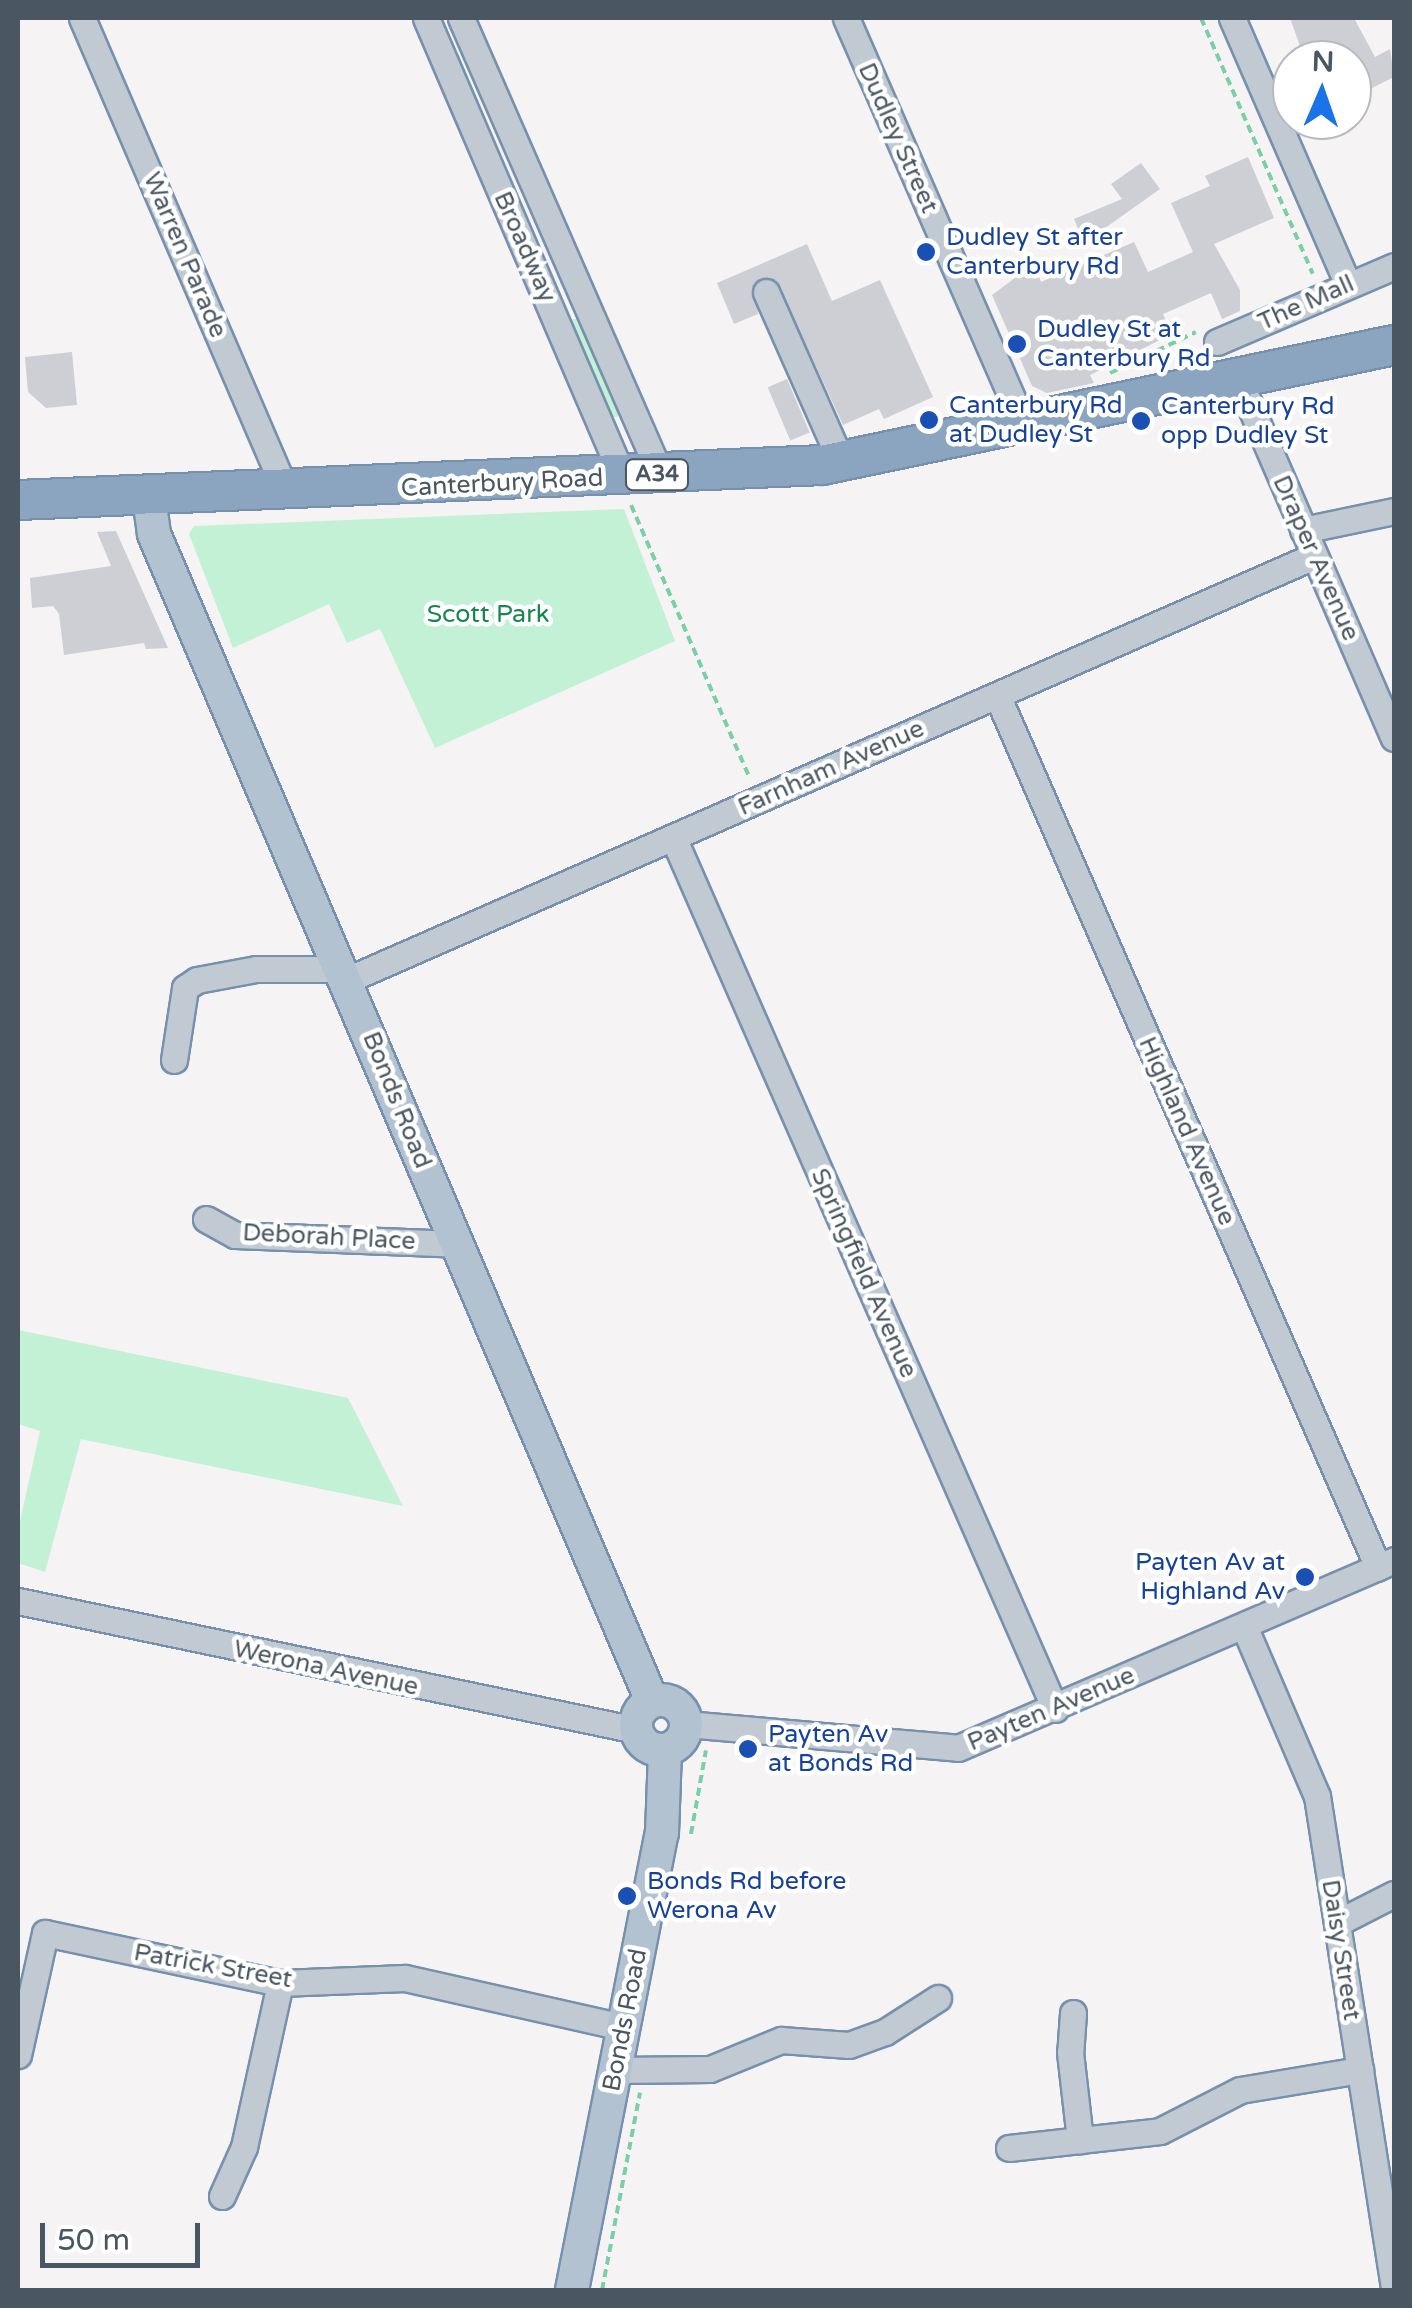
<!DOCTYPE html>
<style>
body{margin:0}
#map{position:relative;width:1412px;height:2308px;overflow:hidden;background:#f5f3f3;font-family:"Varela Round",sans-serif}
div>[style]{position:absolute}
.green>*{inset:0;background:#c3f1d5}
.building>*{inset:0;background:#cdcfd5;transform-origin:0 0}
.path>*{height:4px;margin-top:-2px;transform-origin:0;background:repeating-linear-gradient(90deg,#7ad0a6 0 8px,transparent 0 13px)}
.roads{filter:drop-shadow(2px 0 #7690ad) drop-shadow(-2px 0 #7690ad) drop-shadow(0 2px #7690ad) drop-shadow(0 -2px #7690ad)}
.minor>*{height:25px;margin:-12.5px;padding:0 12.5px;transform-origin:12.5px;border-radius:12.5px;background:#c1cad2}
.major>*{height:32px;margin:-16px;padding:0 16px;transform-origin:16px;border-radius:16px;background:#b3c2d1}
.major>.ring{margin:-16px;padding:0;box-sizing:content-box;background:none;border:32px solid #b3c2d1;border-radius:50%}
.highway>*{height:38px;margin:-19px;padding:0 19px;transform-origin:19px;border-radius:19px;background:#8ba5c1}
.dots>*{width:28px;height:28px;translate:-50% -50%;box-sizing:border-box;border:5px solid #fff;border-radius:50%}
span{translate:-50% -50%;white-space:nowrap;text-align:center;line-height:1.15;-webkit-text-stroke:9px #fff;paint-order:stroke}
.shield-label span{padding:2px 8px;background:#fff;border:2px solid;border-radius:8px;-webkit-text-stroke-width:0}
.shield-label{font-size:22px;color:#4a5661;font-weight:700}
.street-label{font-size:25px;color:#4a5661}
.transit-label{font-size:25px;color:#164399}
.left{translate:0 -50%;text-align:left}
.right{translate:-100% -50%;text-align:right}
.park-label{font-size:25px;color:#17864f}
.frame{position:absolute;inset:0;border:20px solid #4a5661;pointer-events:none}
.north{position:absolute;left:1272px;top:40px;width:100px;height:100px;box-sizing:border-box;background:#fff;border:2px solid #b7bbc0;border-radius:50%;rotate:2deg;font-size:28px;font-weight:700;line-height:40px;text-align:center;color:#4a5661}
.north::after{content:'';display:block;margin:auto;width:35px;height:45px;background:#1a73e8;clip-path:polygon(50% 0,100% 100%,50% 72%,0 100%)}
.scale{position:absolute;left:40px;top:2223px;width:160px;height:45px;box-sizing:border-box;border:5px solid #4a5661;border-top:0;padding-left:12px;font-size:30px;line-height:35px;white-space:nowrap;color:#4a5661;-webkit-text-stroke:8px #fff;paint-order:stroke}
</style>
<div id="map">
<div class="green">
<div style="clip-path:polygon(573px 319px,581px 319px,621px 412px,617px 417px,610px 417px,568px 325px)"></div>
<div style="clip-path:polygon(624px 509px,675px 641px,435px 748px,380px 629px,347px 643px,329px 604px,233px 648px,189px 534px,194px 526px)"></div>
<div style="clip-path:polygon(18px 1330px,348px 1398px,403px 1506px,81px 1439px,45px 1572px,18px 1563px,18px 1530px,40px 1431px,18px 1424px)"></div>
</div>
<div class="building">
<div style="clip-path:polygon(1290px 18px,1354px 18px,1375px 57px,1390px 49px,1394px 77px,1352px 98px,1352px 60px,1305px 60px)"></div>
<div style="clip-path:polygon(1248px 157px,1274px 218px,1214px 244px,1240px 290px,1240px 311px,1222px 319px,1211px 293px,1163px 314px,1172px 334px,1090px 375px,1094px 383px,1047px 393px,1032px 386px,992px 295px,1034px 264px,1041px 282px,1134px 242px,1148px 272px,1193px 252px,1171px 203px,1210px 186px,1205px 176px)"></div>
<div style="clip-path:polygon(1141px 163px,1160px 189px,1084px 243px,1074px 219px,1122px 199px,1111px 184px)"></div>
<div style="clip-path:polygon(807px 244px,832px 301px,880px 280px,933px 397px,884px 419px,879px 409px,843px 425px,776px 280px,754px 282px,758px 314px,734px 324px,717px 283px)"></div>
<div style="clip-path:polygon(72px 352px,77px 405px,46px 408px,28px 392px,25px 357px)"></div>
<div style="left:787px;top:379px;width:58px;height:21px;rotate:67deg"></div>
<div style="clip-path:polygon(116px 531px,168px 648px,146px 649px,144px 643px,64px 655px,59px 614px,53px 606px,32px 608px,30px 578px,111px 566px,97px 532px)"></div>
</div>
<div class="path">
<div style="left:1201px;top:18px;width:279px;rotate:66.4deg"></div>
<div style="left:1110px;top:373px;width:95px;rotate:-25.5deg"></div>
<div style="left:631px;top:505px;width:296px;rotate:66.5deg"></div>
<div style="left:691px;top:1834px;width:85px;rotate:-79.9deg"></div>
<div style="left:602px;top:2290px;width:201px;rotate:-79.1deg"></div>
</div>
<div class="roads">
<div class="minor">
<div style="left:82px;top:18px;width:516px;rotate:66.71deg"></div>
<div style="left:426px;top:18px;width:499px;rotate:66.8deg"></div>
<div style="left:461px;top:18px;width:499px;rotate:66.4deg"></div>
<div style="left:846px;top:18px;width:443px;rotate:66.4deg"></div>
<div style="left:1232px;top:18px;width:289px;rotate:66.5deg"></div>
<div style="left:766px;top:292px;width:185px;rotate:66.1deg"></div>
<div style="left:1217px;top:342px;width:193px;rotate:-23.2deg"></div>
<div style="left:1238px;top:378px;width:392px;rotate:66.6deg"></div>
<div style="left:1303px;top:530px;width:93px;rotate:-11.8deg"></div>
<div style="left:997px;top:695px;width:952px;rotate:66.4deg"></div>
<div style="left:673px;top:837px;width:952px;rotate:66.34deg"></div>
<div style="left:347px;top:980px;width:1056px;rotate:-23.68deg"></div>
<div style="left:174px;top:1060px;width:73px;rotate:-81.3deg"></div>
<div style="left:185px;top:988px;width:14px;rotate:-34deg"></div>
<div style="left:197px;top:980px;width:60px;rotate:-10.6deg"></div>
<div style="left:256px;top:969px;width:86px"></div>
<div style="left:206px;top:1219px;width:33px;rotate:29deg"></div>
<div style="left:235px;top:1235px;width:221px;rotate:2.3deg"></div>
<div style="left:18px;top:1601px;width:631px;rotate:11.79deg"></div>
<div style="left:1244px;top:1626px;width:185px;rotate:66.8deg"></div>
<div style="left:1317px;top:1796px;width:498px;rotate:81.1deg"></div>
<div style="left:686px;top:1724px;width:273px;rotate:5deg"></div>
<div style="left:958px;top:1748px;width:475px;rotate:-23.3deg"></div>
<div style="left:1337px;top:1923px;width:64px;rotate:-27deg"></div>
<div style="left:1073px;top:2013px;width:39px;rotate:94deg"></div>
<div style="left:1070px;top:2052px;width:89px;rotate:83.5deg"></div>
<div style="left:18px;top:2055px;width:125px;rotate:-77.5deg"></div>
<div style="left:45px;top:1933px;width:240px;rotate:12deg"></div>
<div style="left:280px;top:1983px;width:125px;rotate:-2.3deg"></div>
<div style="left:405px;top:1978px;width:223px;rotate:12.7deg"></div>
<div style="left:615px;top:2070px;width:95px;rotate:-0.6deg"></div>
<div style="left:710px;top:2069px;width:77px;rotate:-22.2deg"></div>
<div style="left:781px;top:2040px;width:68px;rotate:4.2deg"></div>
<div style="left:849px;top:2045px;width:38px;rotate:-20deg"></div>
<div style="left:885px;top:2032px;width:63px;rotate:-32.7deg"></div>
<div style="left:1009px;top:2148px;width:152px;rotate:-6.4deg"></div>
<div style="left:1160px;top:2131px;width:90px;rotate:-27.1deg"></div>
<div style="left:1240px;top:2090px;width:122px;rotate:-9.5deg"></div>
<div style="left:222px;top:2196px;width:54px;rotate:-65.8deg"></div>
<div style="left:244px;top:2147px;width:168px;rotate:-77.6deg"></div>
</div>
<div class="major">
<div style="left:149px;top:498px;width:36px;rotate:82deg"></div>
<div style="left:154px;top:534px;width:1269px;rotate:66.89deg"></div>
<div class="ring" style="left:636px;top:1700px;width:18px;height:18px"></div>
<div style="left:572px;top:2290px;width:466px;rotate:-78.9deg"></div>
<div style="left:662px;top:1833px;width:83px;rotate:-87.9deg"></div>
</div>
<div class="highway">
<div style="left:18px;top:500px;width:805px;rotate:-2.49deg"></div>
<div style="left:822px;top:465px;width:584px;rotate:-11.85deg"></div>
</div>
</div>
<div class="dots">
<div style="left:926px;top:252px;background:#1a4fb4"></div>
<div style="left:1017px;top:344px;background:#1a4fb4"></div>
<div style="left:929px;top:420px;background:#1a4fb4"></div>
<div style="left:1141px;top:421px;background:#1a4fb4"></div>
<div style="left:1305px;top:1577px;background:#1a4fb4"></div>
<div style="left:748px;top:1749px;background:#1a4fb4"></div>
<div style="left:627px;top:1896px;background:#1a4fb4"></div>
</div>
<div class="shield-label">
<span style="left:657px;top:475px">A34</span>
</div>
<div class="street-label">
<span style="left:898px;top:138px;rotate:66deg">Dudley Street</span>
<span style="left:525px;top:247px;rotate:66deg">Broadway</span>
<span style="left:185px;top:255px;rotate:67deg">Warren Parade</span>
<span style="left:1306px;top:303px;rotate:-24deg">The Mall</span>
<span style="left:502px;top:483px;rotate:-3deg">Canterbury Road</span>
<span style="left:1316px;top:558px;rotate:66deg">Draper Avenue</span>
<span style="left:831px;top:768px;rotate:-24deg">Farnham Avenue</span>
<span style="left:397px;top:1100px;rotate:68deg">Bonds Road</span>
<span style="left:1187px;top:1131px;rotate:66deg">Highland Avenue</span>
<span style="left:329px;top:1237px;rotate:3deg">Deborah Place</span>
<span style="left:864px;top:1273px;rotate:66deg">Springfield Avenue</span>
<span style="left:326px;top:1668px;rotate:12deg">Werona Avenue</span>
<span style="left:1051px;top:1709px;rotate:-23deg">Payten Avenue</span>
<span style="left:1341px;top:1950px;rotate:81deg">Daisy Street</span>
<span style="left:213px;top:1966px;rotate:10deg">Patrick Street</span>
<span style="left:625px;top:2020px;rotate:-79deg">Bonds Road</span>
</div>
<div class="transit-label">
<span class="left" style="left:946px;top:252px">Dudley St after<br>Canterbury Rd</span>
<span class="left" style="left:1037px;top:344px">Dudley St at<br>Canterbury Rd</span>
<span class="left" style="left:949px;top:420px">Canterbury Rd<br>at Dudley St</span>
<span class="left" style="left:1161px;top:421px">Canterbury Rd<br>opp Dudley St</span>
<span class="right" style="left:1285px;top:1577px">Payten Av at<br>Highland Av</span>
<span class="left" style="left:768px;top:1749px">Payten Av<br>at Bonds Rd</span>
<span class="left" style="left:647px;top:1896px">Bonds Rd before<br>Werona Av</span>
</div>
<div class="park-label">
<span style="left:488px;top:614px">Scott Park</span>
</div>
<div class="frame"></div>
<div class="north">N</div>
<div class="scale">50 m</div>
</div>
